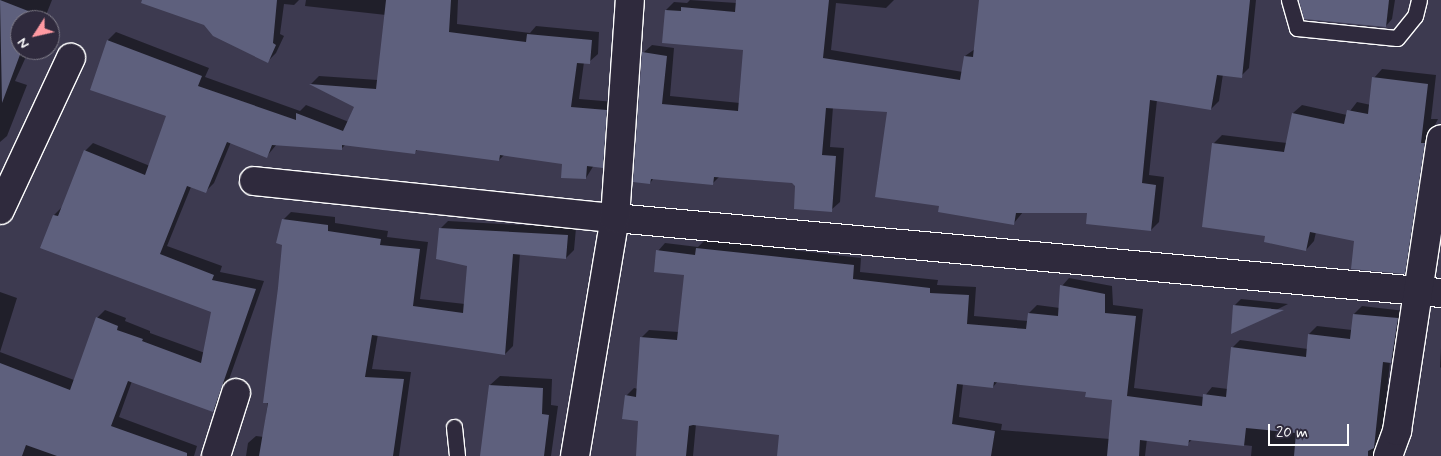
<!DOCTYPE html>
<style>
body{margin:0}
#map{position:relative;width:1441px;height:456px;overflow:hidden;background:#3d3a50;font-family:Mynerve,sans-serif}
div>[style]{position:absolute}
.shadow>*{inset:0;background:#0007}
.building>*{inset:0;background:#5e607d}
.roads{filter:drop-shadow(1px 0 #fff) drop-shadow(-1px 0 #fff) drop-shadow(0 1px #fff) drop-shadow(0 -1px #fff)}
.service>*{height:15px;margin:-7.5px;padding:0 7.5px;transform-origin:7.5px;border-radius:7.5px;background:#2f2a3d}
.minor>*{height:28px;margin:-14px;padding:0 14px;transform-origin:14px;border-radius:14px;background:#2f2a3d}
span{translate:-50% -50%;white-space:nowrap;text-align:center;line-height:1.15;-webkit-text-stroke:5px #2f2a3d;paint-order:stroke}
.north{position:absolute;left:10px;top:10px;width:50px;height:50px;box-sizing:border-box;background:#2f2a3d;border:1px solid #827f8b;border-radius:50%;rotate:235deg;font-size:14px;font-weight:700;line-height:20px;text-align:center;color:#fff}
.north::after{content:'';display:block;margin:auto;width:18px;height:22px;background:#ff9aa2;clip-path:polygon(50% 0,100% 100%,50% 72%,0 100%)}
.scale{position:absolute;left:1268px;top:424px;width:81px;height:22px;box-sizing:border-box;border:2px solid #fff;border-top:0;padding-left:6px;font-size:15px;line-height:18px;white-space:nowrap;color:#fff;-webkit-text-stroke:4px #2f2a3d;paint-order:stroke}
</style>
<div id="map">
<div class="shadow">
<div style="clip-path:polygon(0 0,52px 0,44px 20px,20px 20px,20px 50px,29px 50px,15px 81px,27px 85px,7px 136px,0 142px)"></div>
<div style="clip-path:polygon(177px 0,299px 0,294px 5px,284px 4px,280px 34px,284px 36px,276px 53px,267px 62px,205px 24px)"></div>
<div style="clip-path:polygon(306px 0,458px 0,457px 24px,530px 33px,536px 26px,599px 32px,598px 54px,589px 62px,584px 62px,579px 99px,615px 102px,611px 158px,602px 166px,594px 165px,586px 178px,563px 163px,505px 154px,499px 160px,418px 149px,415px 152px,346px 144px,341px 149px,277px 144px,267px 156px,231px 142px,214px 183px,205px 192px,191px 187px,167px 246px,222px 266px,220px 272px,264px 281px,221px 402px,212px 411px,132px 381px,119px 417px,197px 446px,194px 456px,0 456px,0 292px,17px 298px,0 352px,74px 380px,97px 318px,105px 310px,126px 318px,125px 321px,150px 331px,150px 333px,205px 353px,212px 311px,54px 215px,63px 206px,85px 151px,93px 143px,150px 166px,168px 115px,92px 89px,108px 40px,116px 32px,209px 68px,205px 77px,300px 111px,306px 105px,349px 122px,356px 107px,311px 84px,319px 76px,378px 80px,386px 15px,305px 6px)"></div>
<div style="clip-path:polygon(690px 0,737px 3px,737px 0,894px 0,886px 8px,836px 3px,831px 50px,963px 72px,965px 56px,975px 49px,980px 0,1256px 0,1249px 68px,1241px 76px,1223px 74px,1219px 101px,1211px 109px,1157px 100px,1149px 175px,1164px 177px,1159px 222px,1151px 230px,1088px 212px,1023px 212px,1014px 223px,941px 205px,889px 111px,833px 107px,830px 147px,844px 148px,840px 202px,831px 210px,792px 182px,720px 176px,712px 184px,654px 178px,650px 183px,643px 53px,652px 45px,674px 48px,670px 96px,740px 103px,744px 49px,666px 10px,674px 2px,687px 3px)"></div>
<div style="clip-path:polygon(1300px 0,1395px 0,1392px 19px,1386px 26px)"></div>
<div style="clip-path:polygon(1382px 69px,1436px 75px,1431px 119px,1438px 119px,1434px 127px,1413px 264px,1404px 273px,1355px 240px,1316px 232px,1314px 241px,1306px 250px,1267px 235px,1213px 144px,1222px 135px,1287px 143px,1293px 113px,1302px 105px,1347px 115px,1357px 102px,1371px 105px,1374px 78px)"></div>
<div style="clip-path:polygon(291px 212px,335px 217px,335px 223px,388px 231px,387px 237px,428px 242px,420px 299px,465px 304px,469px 265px,440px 229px,448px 221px,576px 228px,574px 250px,566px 258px,520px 253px,513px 346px,505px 354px,378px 334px,372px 369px,411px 372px,399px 456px,246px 456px,248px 443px,256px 436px,264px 437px,284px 244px,283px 220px)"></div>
<div style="clip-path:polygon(evenodd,705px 240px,861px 258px,860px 272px,938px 280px,937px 285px,976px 287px,974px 316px,1028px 321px,1029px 313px,1037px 305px,1060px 308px,1062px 286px,1069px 278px,1112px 286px,1113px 305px,1143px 309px,1134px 388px,1204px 397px,1212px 387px,1228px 389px,1232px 348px,1240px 340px,1308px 349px,1309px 334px,1317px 326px,1352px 330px,1354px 314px,1362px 306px,1405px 311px,1399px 354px,1390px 362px,1380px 456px,1251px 456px,1252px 446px,1193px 439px,1187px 444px,1147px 439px,1145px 456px,778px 456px,781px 434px,696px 424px,693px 456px,637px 456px,639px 420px,626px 396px,634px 388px,638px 389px,641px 338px,649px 330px,679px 332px,686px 274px,658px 251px,665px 243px,698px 247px,705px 240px,998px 381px,1087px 391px,1113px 399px,1110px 439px,1001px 430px,1002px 424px,959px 417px,963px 384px,993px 387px,998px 381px)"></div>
<div style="clip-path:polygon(1241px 299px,1288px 304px,1232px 332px,1234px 306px)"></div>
<div style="clip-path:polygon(1441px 348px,1441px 368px,1440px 367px)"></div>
<div style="clip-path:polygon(500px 376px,552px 379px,551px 405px,558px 406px,551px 456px,481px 456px,490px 385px)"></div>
</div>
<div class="building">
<div style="clip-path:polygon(0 0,41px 16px,40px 20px,20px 20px,20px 50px,28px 50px,27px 54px,21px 52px,2px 103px)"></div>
<div style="clip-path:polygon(142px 0,277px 0,273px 43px,276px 45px,268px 63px,213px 36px,204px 25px,141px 3px)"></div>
<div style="clip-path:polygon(386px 0,451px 0,449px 32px,526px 42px,527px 34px,592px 40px,590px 64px,577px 63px,571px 107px,607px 110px,603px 168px,587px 166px,586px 179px,561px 178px,562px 164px,500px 155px,499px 161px,416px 150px,415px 154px,342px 145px,342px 150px,272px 145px,267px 158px,227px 142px,206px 193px,187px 186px,160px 254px,214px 275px,212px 280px,256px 289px,213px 412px,128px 381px,111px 426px,187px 453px,187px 456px,57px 456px,26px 445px,22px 456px,0 456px,0 363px,70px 390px,96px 317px,118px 326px,117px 330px,143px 339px,142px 341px,201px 363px,211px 312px,40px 248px,53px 215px,58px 216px,84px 150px,145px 175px,166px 116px,90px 90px,107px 40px,202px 76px,198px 86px,296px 120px,296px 113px,343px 131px,354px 107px,309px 84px,376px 89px)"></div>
<div style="clip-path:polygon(736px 0,829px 0,823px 58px,960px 80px,964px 56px,973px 57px,979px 0,1250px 0,1242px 78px,1217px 75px,1211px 110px,1150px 100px,1142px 183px,1156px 185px,1151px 231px,1086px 224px,1087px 213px,1016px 213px,1014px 225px,938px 212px,939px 206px,875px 197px,887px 112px,826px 108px,822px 155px,836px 156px,832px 212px,794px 209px,795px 186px,792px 183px,714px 177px,713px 185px,651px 179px,650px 184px,633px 182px,642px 52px,667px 56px,662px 104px,738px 111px,743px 50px,662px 43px,665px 10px,681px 11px,681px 7px,735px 12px)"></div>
<div style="clip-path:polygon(1299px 0,1389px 0,1386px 27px,1304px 19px)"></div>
<div style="clip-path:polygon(1372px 77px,1428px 84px,1421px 143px,1425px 143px,1405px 274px,1351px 269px,1354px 241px,1310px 232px,1306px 251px,1264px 242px,1265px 236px,1202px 227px,1212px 143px,1284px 152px,1292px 113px,1344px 124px,1347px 110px,1368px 114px)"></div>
<div style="clip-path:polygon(282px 219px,328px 225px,328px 231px,381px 239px,380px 245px,420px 249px,413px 306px,463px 313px,467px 266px,436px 259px,439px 228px,568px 235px,566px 259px,513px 254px,505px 355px,372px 335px,365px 377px,404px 379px,393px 456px,259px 456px,268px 403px,263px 403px,278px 288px,282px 245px,276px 243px)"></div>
<div style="clip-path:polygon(696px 248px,854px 265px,853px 279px,930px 288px,930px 293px,969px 295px,967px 324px,1026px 329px,1028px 313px,1058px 316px,1060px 285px,1105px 294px,1105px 313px,1136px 316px,1127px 396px,1202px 406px,1203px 394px,1226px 397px,1231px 347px,1306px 357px,1308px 334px,1350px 339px,1353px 314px,1398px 318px,1391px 363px,1383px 362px,1374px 448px,1368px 451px,1368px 456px,1294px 456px,1296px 433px,1246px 428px,1244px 446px,1189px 440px,1188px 446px,1140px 440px,1139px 456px,1107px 456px,1112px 400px,1085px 397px,1086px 392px,994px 382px,993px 388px,957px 384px,952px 424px,995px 431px,991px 456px,777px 456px,779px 435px,693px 425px,689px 426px,686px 456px,636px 456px,638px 421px,622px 419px,625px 395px,636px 397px,640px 337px,677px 340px,684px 275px,654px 272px,656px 250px,695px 255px)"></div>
<div style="clip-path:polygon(1233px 305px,1284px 310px,1231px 334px)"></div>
<div style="clip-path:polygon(489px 385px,543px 388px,542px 414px,549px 415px,544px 456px,480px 456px)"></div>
</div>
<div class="roads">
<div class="service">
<div style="left:1289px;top:0;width:29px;rotate:74deg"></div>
<div style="left:1297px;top:28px;width:100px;rotate:5.7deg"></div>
<div style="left:1397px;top:38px;width:28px;rotate:-51deg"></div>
<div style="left:1415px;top:16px;width:16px;rotate:-76deg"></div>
<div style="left:454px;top:427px;width:29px;rotate:84deg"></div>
</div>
<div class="minor">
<div style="left:254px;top:181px;width:363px;rotate:5.9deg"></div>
<div style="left:615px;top:218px;width:829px;rotate:5.19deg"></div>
<div style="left:0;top:210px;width:168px;rotate:-65deg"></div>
<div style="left:216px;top:456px;width:66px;rotate:-72.4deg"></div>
<div style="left:575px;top:456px;width:241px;rotate:-80.5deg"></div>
<div style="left:615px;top:218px;width:219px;rotate:-86.1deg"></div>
<div style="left:1388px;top:456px;width:27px;rotate:-70deg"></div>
<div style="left:1397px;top:431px;width:295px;rotate:-81.4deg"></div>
</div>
</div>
<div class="north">N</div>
<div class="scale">20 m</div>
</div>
